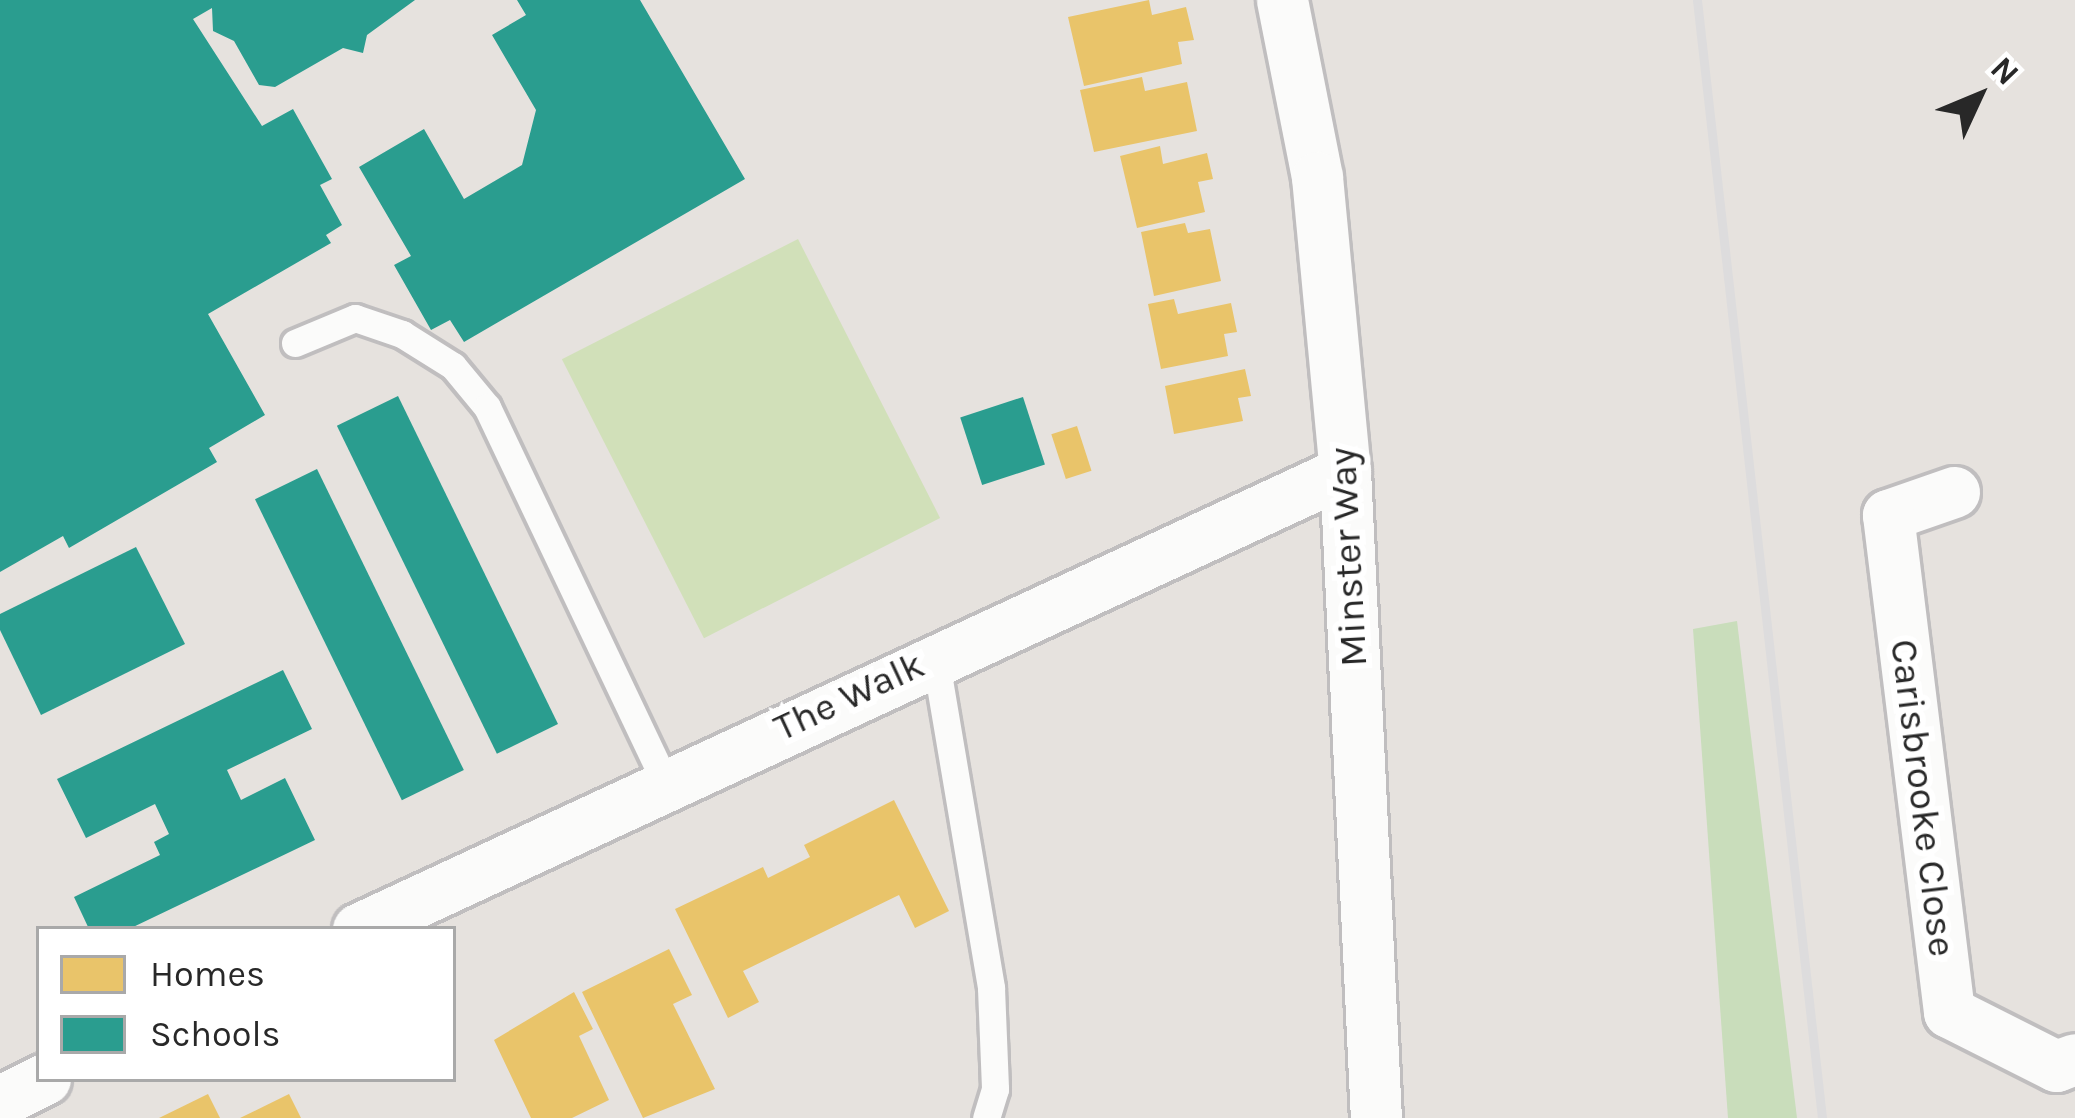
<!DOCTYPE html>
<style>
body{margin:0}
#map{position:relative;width:2075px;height:1118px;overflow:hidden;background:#e6e2de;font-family:Karla,sans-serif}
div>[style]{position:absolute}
.green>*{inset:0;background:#c9ddbb}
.pitch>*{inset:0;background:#d1e0b9;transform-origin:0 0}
.homes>*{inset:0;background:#e9c46a;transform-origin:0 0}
.schools>*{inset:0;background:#2a9d8f;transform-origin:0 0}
.roads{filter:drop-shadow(3px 0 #c0bebf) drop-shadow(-3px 0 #c0bebf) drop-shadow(0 3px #c0bebf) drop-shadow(0 -3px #c0bebf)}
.lane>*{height:27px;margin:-13.5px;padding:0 13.5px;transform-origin:13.5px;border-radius:13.5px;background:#fbfbfa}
.street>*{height:51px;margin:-25.5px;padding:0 25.5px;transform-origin:25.5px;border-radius:25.5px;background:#fbfbfa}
.rail>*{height:9px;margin:-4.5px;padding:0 4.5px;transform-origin:4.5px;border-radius:4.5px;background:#dddcdd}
span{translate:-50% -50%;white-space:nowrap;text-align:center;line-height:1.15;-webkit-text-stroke:12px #fff;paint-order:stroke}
.street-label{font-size:39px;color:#282828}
.legend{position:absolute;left:36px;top:926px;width:420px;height:156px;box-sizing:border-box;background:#fff;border:3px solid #a9a9a9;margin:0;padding:15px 21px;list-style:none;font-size:36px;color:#282828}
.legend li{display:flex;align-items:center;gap:24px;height:60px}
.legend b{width:60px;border:3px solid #a9a9a9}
.north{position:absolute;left:1919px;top:36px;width:120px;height:120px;-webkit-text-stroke:9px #fff;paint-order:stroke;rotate:46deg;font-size:33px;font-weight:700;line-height:48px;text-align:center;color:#282828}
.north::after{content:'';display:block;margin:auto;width:42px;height:54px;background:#282828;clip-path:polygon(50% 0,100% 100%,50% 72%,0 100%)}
</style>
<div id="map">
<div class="green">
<div style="clip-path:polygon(1737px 621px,1797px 1118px,1728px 1118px,1693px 629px)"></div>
</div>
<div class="pitch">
<div style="left:798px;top:239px;width:313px;height:265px;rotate:63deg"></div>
</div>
<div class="homes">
<div style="clip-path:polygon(1149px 0,1152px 15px,1186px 7px,1194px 40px,1178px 42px,1182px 64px,1084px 86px,1068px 17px)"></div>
<div style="clip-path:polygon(1142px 77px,1145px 91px,1187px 82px,1197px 131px,1094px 152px,1080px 90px)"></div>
<div style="clip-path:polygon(1160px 146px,1163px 164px,1207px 153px,1213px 179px,1198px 182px,1205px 212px,1137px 228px,1120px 156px)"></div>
<div style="clip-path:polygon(1185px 223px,1188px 233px,1210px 229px,1221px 281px,1154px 296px,1141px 232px)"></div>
<div style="clip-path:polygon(1174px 299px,1178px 314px,1231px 303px,1237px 332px,1224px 334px,1228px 356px,1161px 369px,1148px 304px)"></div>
<div style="clip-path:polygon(1245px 369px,1251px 396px,1238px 398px,1243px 421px,1174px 434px,1165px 386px)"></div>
<div style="left:1077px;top:426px;width:47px;height:27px;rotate:72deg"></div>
<div style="clip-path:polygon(894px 800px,949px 911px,915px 928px,899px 895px,743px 971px,759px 1002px,728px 1018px,675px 909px,763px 867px,768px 878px,810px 857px,804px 845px)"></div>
<div style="clip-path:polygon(669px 949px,692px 995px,673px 1004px,715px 1089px,643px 1118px,582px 992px)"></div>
<div style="clip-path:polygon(574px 992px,593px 1029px,579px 1036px,609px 1100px,572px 1118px,531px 1118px,494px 1040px)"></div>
<div style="clip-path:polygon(208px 1094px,220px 1118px,159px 1118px)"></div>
<div style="clip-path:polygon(289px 1094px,301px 1118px,240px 1118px)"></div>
</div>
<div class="schools">
<div style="clip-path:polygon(0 0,415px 0,367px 35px,363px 53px,343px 48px,275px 87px,259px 85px,234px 41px,213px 31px,212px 8px,193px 19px,262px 126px,293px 109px,332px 179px,320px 185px,342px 225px,326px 235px,331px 243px,208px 314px,265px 415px,209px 448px,217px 462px,69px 548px,63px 536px,0 572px)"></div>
<div style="clip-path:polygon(517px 0,640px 0,745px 179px,464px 342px,450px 320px,431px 330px,394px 265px,411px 256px,359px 167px,424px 129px,464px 199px,522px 165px,536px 110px,492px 35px,526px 15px)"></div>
<div style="left:398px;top:396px;width:365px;height:68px;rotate:64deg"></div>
<div style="left:1023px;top:397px;width:71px;height:66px;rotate:72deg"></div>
<div style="left:317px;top:469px;width:335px;height:69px;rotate:64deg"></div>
<div style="clip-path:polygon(136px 547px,185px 644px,41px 715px,0 630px,0 614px)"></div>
<div style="clip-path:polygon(283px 670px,312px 729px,227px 770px,241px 800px,285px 778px,315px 840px,129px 929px,89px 929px,74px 897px,160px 855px,154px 842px,169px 834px,155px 804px,86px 838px,57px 779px)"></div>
</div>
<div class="roads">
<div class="lane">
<div style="left:295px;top:343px;width:65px;rotate:-22.6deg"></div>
<div style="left:355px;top:318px;width:50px;rotate:18.8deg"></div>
<div style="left:402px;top:334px;width:60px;rotate:32.1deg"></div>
<div style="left:453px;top:366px;width:53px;rotate:50.3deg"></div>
<div style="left:487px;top:407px;width:415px;rotate:64.6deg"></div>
<div style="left:935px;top:656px;width:337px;rotate:80.4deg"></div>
<div style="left:991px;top:988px;width:101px;rotate:87.7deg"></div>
<div style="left:995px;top:1089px;width:30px;rotate:107deg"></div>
</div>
<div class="street">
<div style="left:1282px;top:0;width:180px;rotate:78.8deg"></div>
<div style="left:1317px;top:177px;width:295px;rotate:84.6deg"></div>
<div style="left:1345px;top:471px;width:648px;rotate:87.26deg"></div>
<div style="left:1954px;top:492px;width:70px;rotate:160.8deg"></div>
<div style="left:1888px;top:515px;width:501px;rotate:83deg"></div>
<div style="left:1949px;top:1012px;width:120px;rotate:26.8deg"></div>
<div style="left:2056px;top:1066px;width:20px;rotate:-20deg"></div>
<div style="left:358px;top:929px;width:1088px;rotate:-24.89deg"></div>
<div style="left:0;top:1101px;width:50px;rotate:-26.1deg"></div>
</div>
</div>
<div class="rail">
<div style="left:1697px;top:0;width:1125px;rotate:83.62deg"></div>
</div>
<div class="street-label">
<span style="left:1348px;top:557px;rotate:-93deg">Minster Way</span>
<span style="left:849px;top:696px;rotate:-25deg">The Walk</span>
<span style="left:1923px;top:798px;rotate:83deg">Carisbrooke Close</span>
</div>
<ul class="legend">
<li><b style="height:33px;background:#e9c46a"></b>Homes</li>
<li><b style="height:33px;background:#2a9d8f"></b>Schools</li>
</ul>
<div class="north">N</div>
</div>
